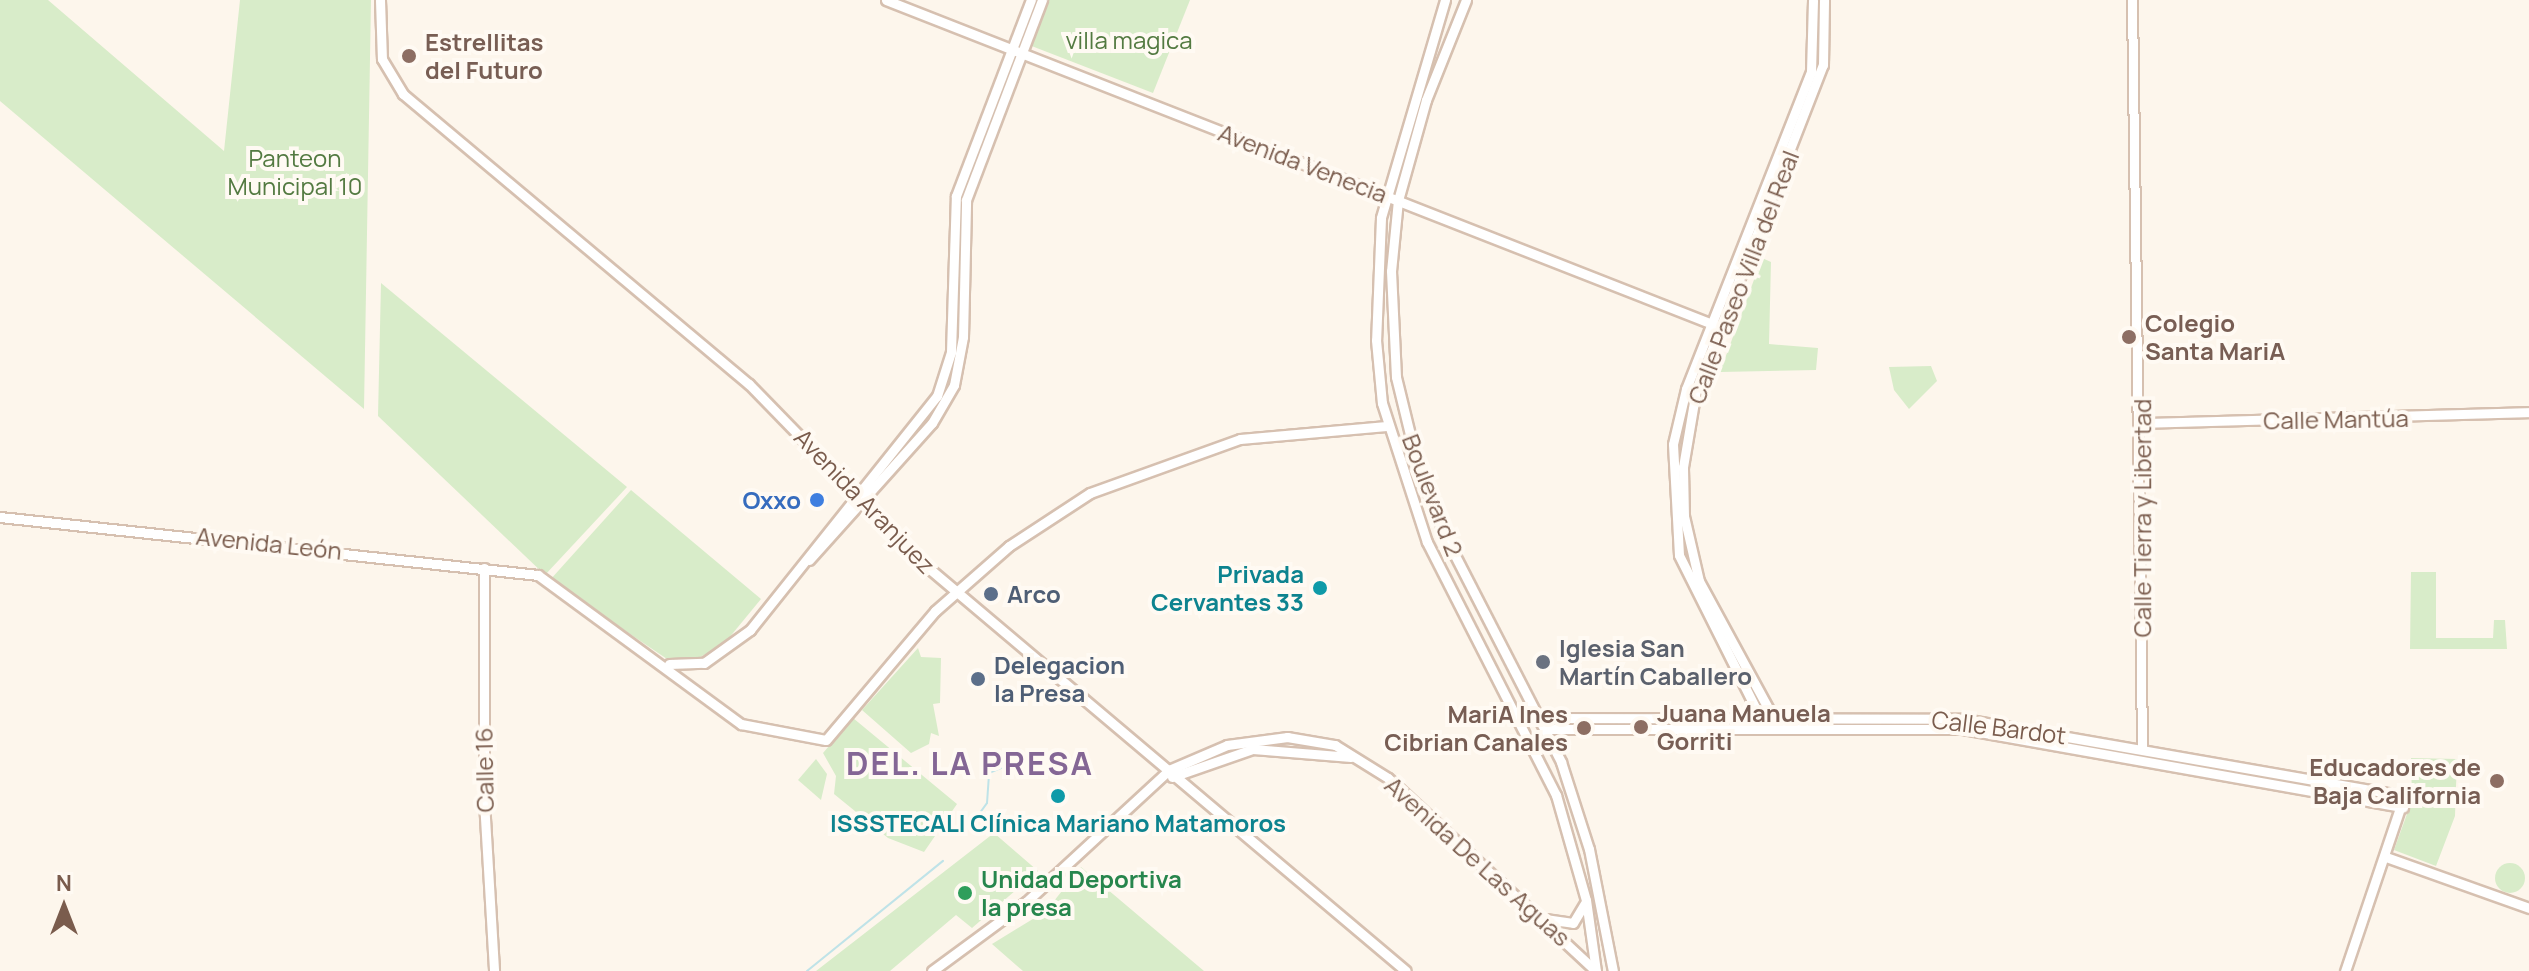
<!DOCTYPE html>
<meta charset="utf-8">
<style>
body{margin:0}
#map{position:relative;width:2529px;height:971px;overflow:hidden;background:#fdf6ec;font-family:Manrope,sans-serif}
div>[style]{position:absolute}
.green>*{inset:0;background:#d8ecc9}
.round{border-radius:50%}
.stream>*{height:2px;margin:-1px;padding:0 1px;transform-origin:1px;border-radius:1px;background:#bfe3e8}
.roads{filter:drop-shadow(2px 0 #d6c0b0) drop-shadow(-2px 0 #d6c0b0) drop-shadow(0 2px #d6c0b0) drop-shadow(0 -2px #d6c0b0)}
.secondary>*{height:9px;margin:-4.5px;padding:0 4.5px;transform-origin:4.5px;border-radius:4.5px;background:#fff}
.dots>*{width:22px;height:22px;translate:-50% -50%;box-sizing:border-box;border:4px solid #fffaf3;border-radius:50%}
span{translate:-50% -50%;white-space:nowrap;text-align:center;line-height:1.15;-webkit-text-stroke:8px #fffaf3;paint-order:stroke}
.park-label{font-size:24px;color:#537a41}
.education-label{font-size:24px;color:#785e54;font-weight:700}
.left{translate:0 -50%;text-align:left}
.right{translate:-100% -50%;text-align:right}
.street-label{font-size:24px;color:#7a5c4d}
.shop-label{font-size:24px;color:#366cbe;font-weight:700}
.culture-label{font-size:24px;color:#0d838f;font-weight:700}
.service-label{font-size:24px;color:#4e5e75;font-weight:700}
.worship-label{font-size:24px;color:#5b616d;font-weight:700}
.leisure-label{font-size:24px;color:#27864d;font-weight:700}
.district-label{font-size:32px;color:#846695;font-weight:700;letter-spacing:2px}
.north{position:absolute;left:24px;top:867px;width:80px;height:80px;-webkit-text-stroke:6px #fffaf3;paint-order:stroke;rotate:0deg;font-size:22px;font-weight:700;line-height:32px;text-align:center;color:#7a5c4d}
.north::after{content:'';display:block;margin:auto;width:28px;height:36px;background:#7a5c4d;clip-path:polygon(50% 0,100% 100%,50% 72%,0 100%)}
</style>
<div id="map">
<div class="green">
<div style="clip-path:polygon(0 0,48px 0,224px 151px,240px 0,371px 0,364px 409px,0 101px)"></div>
<div style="clip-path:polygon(1047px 0,1190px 0,1153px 93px,1029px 45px)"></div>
<div style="clip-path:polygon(1762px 258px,1771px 262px,1769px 344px,1818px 348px,1816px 370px,1720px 372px)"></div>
<div style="clip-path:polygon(381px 283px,627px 487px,545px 575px,378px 416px)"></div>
<div style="clip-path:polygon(1931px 366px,1937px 381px,1909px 409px,1894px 390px,1889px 367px)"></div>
<div style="clip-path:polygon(631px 490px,761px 599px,724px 644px,693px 661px,670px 661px,550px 580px)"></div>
<div style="clip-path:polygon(2411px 572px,2436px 572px,2436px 638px,2493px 638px,2494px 620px,2505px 620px,2507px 649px,2410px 649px)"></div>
<div style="clip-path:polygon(918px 648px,921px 657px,941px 658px,940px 703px,933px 704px,939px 736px,931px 733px,929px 744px,911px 753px,862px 710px)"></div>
<div style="clip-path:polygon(853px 718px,957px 804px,924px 852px,888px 838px,834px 794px,836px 776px,823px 753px)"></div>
<div style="clip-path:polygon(2411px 758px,2457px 759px,2455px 816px,2436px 866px,2394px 850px,2412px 800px)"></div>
<div style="clip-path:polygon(816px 759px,827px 774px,821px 800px,798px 780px)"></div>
<div style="clip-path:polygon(994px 833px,1038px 871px,972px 928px,956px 915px,890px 971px,816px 971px)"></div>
<div class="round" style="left:2495px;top:863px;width:30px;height:30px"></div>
<div style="clip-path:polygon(1081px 867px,1204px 971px,1023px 971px,992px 944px,1046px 911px)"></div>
</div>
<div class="stream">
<div style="left:974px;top:821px;width:22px;rotate:-54deg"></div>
<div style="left:987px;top:803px;width:30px;rotate:-86deg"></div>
<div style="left:989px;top:773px;width:38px;rotate:-23deg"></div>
<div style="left:807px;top:971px;width:175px;rotate:-39deg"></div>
</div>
<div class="roads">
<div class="secondary">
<div style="left:380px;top:0;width:59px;rotate:88.1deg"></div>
<div style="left:382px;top:59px;width:41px;rotate:59deg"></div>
<div style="left:403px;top:94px;width:451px;rotate:40deg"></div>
<div style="left:749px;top:384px;width:252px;rotate:45.8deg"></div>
<div style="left:925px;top:565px;width:629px;rotate:40.17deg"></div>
<div style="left:886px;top:0;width:896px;rotate:21.41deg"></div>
<div style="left:1445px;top:0;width:227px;rotate:106.4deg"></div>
<div style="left:1381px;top:218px;width:122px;rotate:92.3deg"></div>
<div style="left:1376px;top:340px;width:63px;rotate:84.6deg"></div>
<div style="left:1382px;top:403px;width:146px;rotate:72.1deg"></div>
<div style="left:1427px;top:542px;width:284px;rotate:63deg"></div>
<div style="left:1556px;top:795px;width:109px;rotate:74.1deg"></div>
<div style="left:1586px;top:900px;width:72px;rotate:82deg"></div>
<div style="left:1466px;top:0;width:108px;rotate:111.8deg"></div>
<div style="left:1426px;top:100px;width:104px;rotate:105.6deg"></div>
<div style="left:1398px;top:200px;width:71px;rotate:95.6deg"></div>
<div style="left:1391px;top:271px;width:106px;rotate:87.3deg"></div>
<div style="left:1396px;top:377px;width:93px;rotate:76.3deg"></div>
<div style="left:1418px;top:467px;width:74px;rotate:68.6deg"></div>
<div style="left:1445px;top:536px;width:254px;rotate:62.8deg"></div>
<div style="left:1561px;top:762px;width:91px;rotate:72.2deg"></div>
<div style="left:1589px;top:849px;width:124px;rotate:78.9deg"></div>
<div style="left:2132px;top:0;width:748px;rotate:89.23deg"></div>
<div style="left:2143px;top:423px;width:386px;rotate:-1.6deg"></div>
<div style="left:0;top:517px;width:541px;rotate:6.15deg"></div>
<div style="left:538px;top:575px;width:252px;rotate:36.3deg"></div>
<div style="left:741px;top:724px;width:86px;rotate:10.7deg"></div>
<div style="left:826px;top:740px;width:169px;rotate:-49.8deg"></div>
<div style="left:935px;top:611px;width:98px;rotate:-41.3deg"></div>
<div style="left:1009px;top:546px;width:97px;rotate:-33.2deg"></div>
<div style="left:1090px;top:493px;width:159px;rotate:-19.8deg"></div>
<div style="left:1240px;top:439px;width:147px;rotate:-5.1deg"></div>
<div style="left:809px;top:560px;width:184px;rotate:-48.1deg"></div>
<div style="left:932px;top:423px;width:44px;rotate:-59.9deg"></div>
<div style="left:954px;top:385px;width:49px;rotate:-79.4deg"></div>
<div style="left:963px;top:337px;width:137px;rotate:-88.7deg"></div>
<div style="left:966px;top:200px;width:214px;rotate:-69.2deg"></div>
<div style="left:484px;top:568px;width:233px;rotate:90deg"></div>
<div style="left:484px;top:801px;width:170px;rotate:86.6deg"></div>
<div style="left:669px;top:664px;width:35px;rotate:-2deg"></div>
<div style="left:704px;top:663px;width:57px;rotate:-35.7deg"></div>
<div style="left:750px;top:630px;width:300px;rotate:-51.4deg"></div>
<div style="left:937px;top:396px;width:46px;rotate:-72.3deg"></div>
<div style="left:951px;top:352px;width:156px;rotate:-88.2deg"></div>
<div style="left:956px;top:196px;width:210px;rotate:-69.1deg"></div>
<div style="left:1541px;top:718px;width:423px;rotate:0.1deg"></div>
<div style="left:1964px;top:719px;width:447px;rotate:9.9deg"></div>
<div style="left:2404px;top:796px;width:185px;rotate:108.6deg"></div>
<div style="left:1761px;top:719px;width:183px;rotate:-116.6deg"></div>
<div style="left:1679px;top:555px;width:111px;rotate:-93.1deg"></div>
<div style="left:1673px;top:444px;width:57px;rotate:-76.7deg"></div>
<div style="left:1686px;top:389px;width:341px;rotate:-68.5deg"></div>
<div style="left:1811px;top:72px;width:72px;rotate:-88.4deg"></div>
<div style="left:1774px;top:719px;width:157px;rotate:-118.5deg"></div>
<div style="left:1699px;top:581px;width:67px;rotate:-103deg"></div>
<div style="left:1684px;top:516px;width:49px;rotate:-91.2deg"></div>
<div style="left:1683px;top:467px;width:78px;rotate:-80.4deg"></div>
<div style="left:1696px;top:390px;width:349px;rotate:-68.7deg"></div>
<div style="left:1823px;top:65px;width:65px;rotate:-89.1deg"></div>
<div style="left:1546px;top:729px;width:417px"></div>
<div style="left:1963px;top:729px;width:447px;rotate:10.1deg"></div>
<div style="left:1172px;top:777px;width:86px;rotate:-19.1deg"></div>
<div style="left:1253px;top:749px;width:98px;rotate:4.7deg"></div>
<div style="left:2386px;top:857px;width:152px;rotate:19.6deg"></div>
<div style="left:1545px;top:919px;width:28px;rotate:8deg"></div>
<div style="left:1573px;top:923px;width:23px;rotate:-59deg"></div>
<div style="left:932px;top:971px;width:117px;rotate:-36.3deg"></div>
<div style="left:1026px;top:902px;width:195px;rotate:-42.7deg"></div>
<div style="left:1169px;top:770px;width:63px;rotate:-23.3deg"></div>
<div style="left:1227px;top:745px;width:61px;rotate:-7.6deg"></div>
<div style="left:1287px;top:737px;width:49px;rotate:9.5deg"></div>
<div style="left:1335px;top:745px;width:62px;rotate:31.9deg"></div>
<div style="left:1388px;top:778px;width:284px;rotate:42.9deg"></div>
</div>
</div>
<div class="dots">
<div style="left:409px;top:56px;background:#8d6e63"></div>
<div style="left:2129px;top:337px;background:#8d6e63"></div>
<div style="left:817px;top:500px;background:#3f7fe0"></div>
<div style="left:1320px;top:588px;background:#0f9aa8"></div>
<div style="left:991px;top:594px;background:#5c6f8a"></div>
<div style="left:1543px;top:662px;background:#6b7280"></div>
<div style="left:978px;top:679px;background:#5c6f8a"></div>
<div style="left:1641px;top:727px;background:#8d6e63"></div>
<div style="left:1584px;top:728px;background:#8d6e63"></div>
<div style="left:2497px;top:781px;background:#8d6e63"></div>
<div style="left:1058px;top:796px;background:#0f9aa8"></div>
<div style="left:965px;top:893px;background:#2e9e5b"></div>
</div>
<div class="park-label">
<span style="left:1129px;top:40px">villa magica</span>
<span style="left:295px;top:172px">Panteon<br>Municipal 10</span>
</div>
<div class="education-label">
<span class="left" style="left:425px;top:56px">Estrellitas<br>del Futuro</span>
<span class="left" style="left:2145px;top:337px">Colegio<br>Santa MariA</span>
<span class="left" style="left:1657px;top:727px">Juana Manuela<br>Gorriti</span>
<span class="right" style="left:1568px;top:728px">MariA Ines<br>Cibrian Canales</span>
<span class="right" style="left:2481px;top:781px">Educadores de<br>Baja California</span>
</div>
<div class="street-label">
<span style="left:1303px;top:163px;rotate:21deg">Avenida Venecia</span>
<span style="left:1743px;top:277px;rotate:-69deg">Calle Paseo Villa del Real</span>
<span style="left:2336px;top:419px;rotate:-1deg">Calle Mantúa</span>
<span style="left:1433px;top:495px;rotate:69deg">Boulevard 2</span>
<span style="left:865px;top:501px;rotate:46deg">Avenida Aranjuez</span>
<span style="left:2142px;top:518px;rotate:-90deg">Calle Tierra y Libertad</span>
<span style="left:269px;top:543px;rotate:6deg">Avenida León</span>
<span style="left:1999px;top:727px;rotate:7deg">Calle Bardot</span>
<span style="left:484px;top:770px;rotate:-91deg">Calle 16</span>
<span style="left:1478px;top:861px;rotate:42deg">Avenida De Las Aguas</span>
</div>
<div class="shop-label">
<span class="right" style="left:801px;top:500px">Oxxo</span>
</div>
<div class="culture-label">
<span class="right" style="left:1304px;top:588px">Privada<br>Cervantes 33</span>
<span style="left:1058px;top:823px">ISSSTECALI Clínica Mariano Matamoros</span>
</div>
<div class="service-label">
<span class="left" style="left:1007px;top:594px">Arco</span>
<span class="left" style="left:994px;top:679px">Delegacion<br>la Presa</span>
</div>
<div class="worship-label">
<span class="left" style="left:1559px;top:662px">Iglesia San<br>Martín Caballero</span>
</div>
<div class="leisure-label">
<span class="left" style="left:981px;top:893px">Unidad Deportiva<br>la presa</span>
</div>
<div class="district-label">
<span style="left:970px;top:763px">DEL. LA PRESA</span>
</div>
<div class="north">N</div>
</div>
